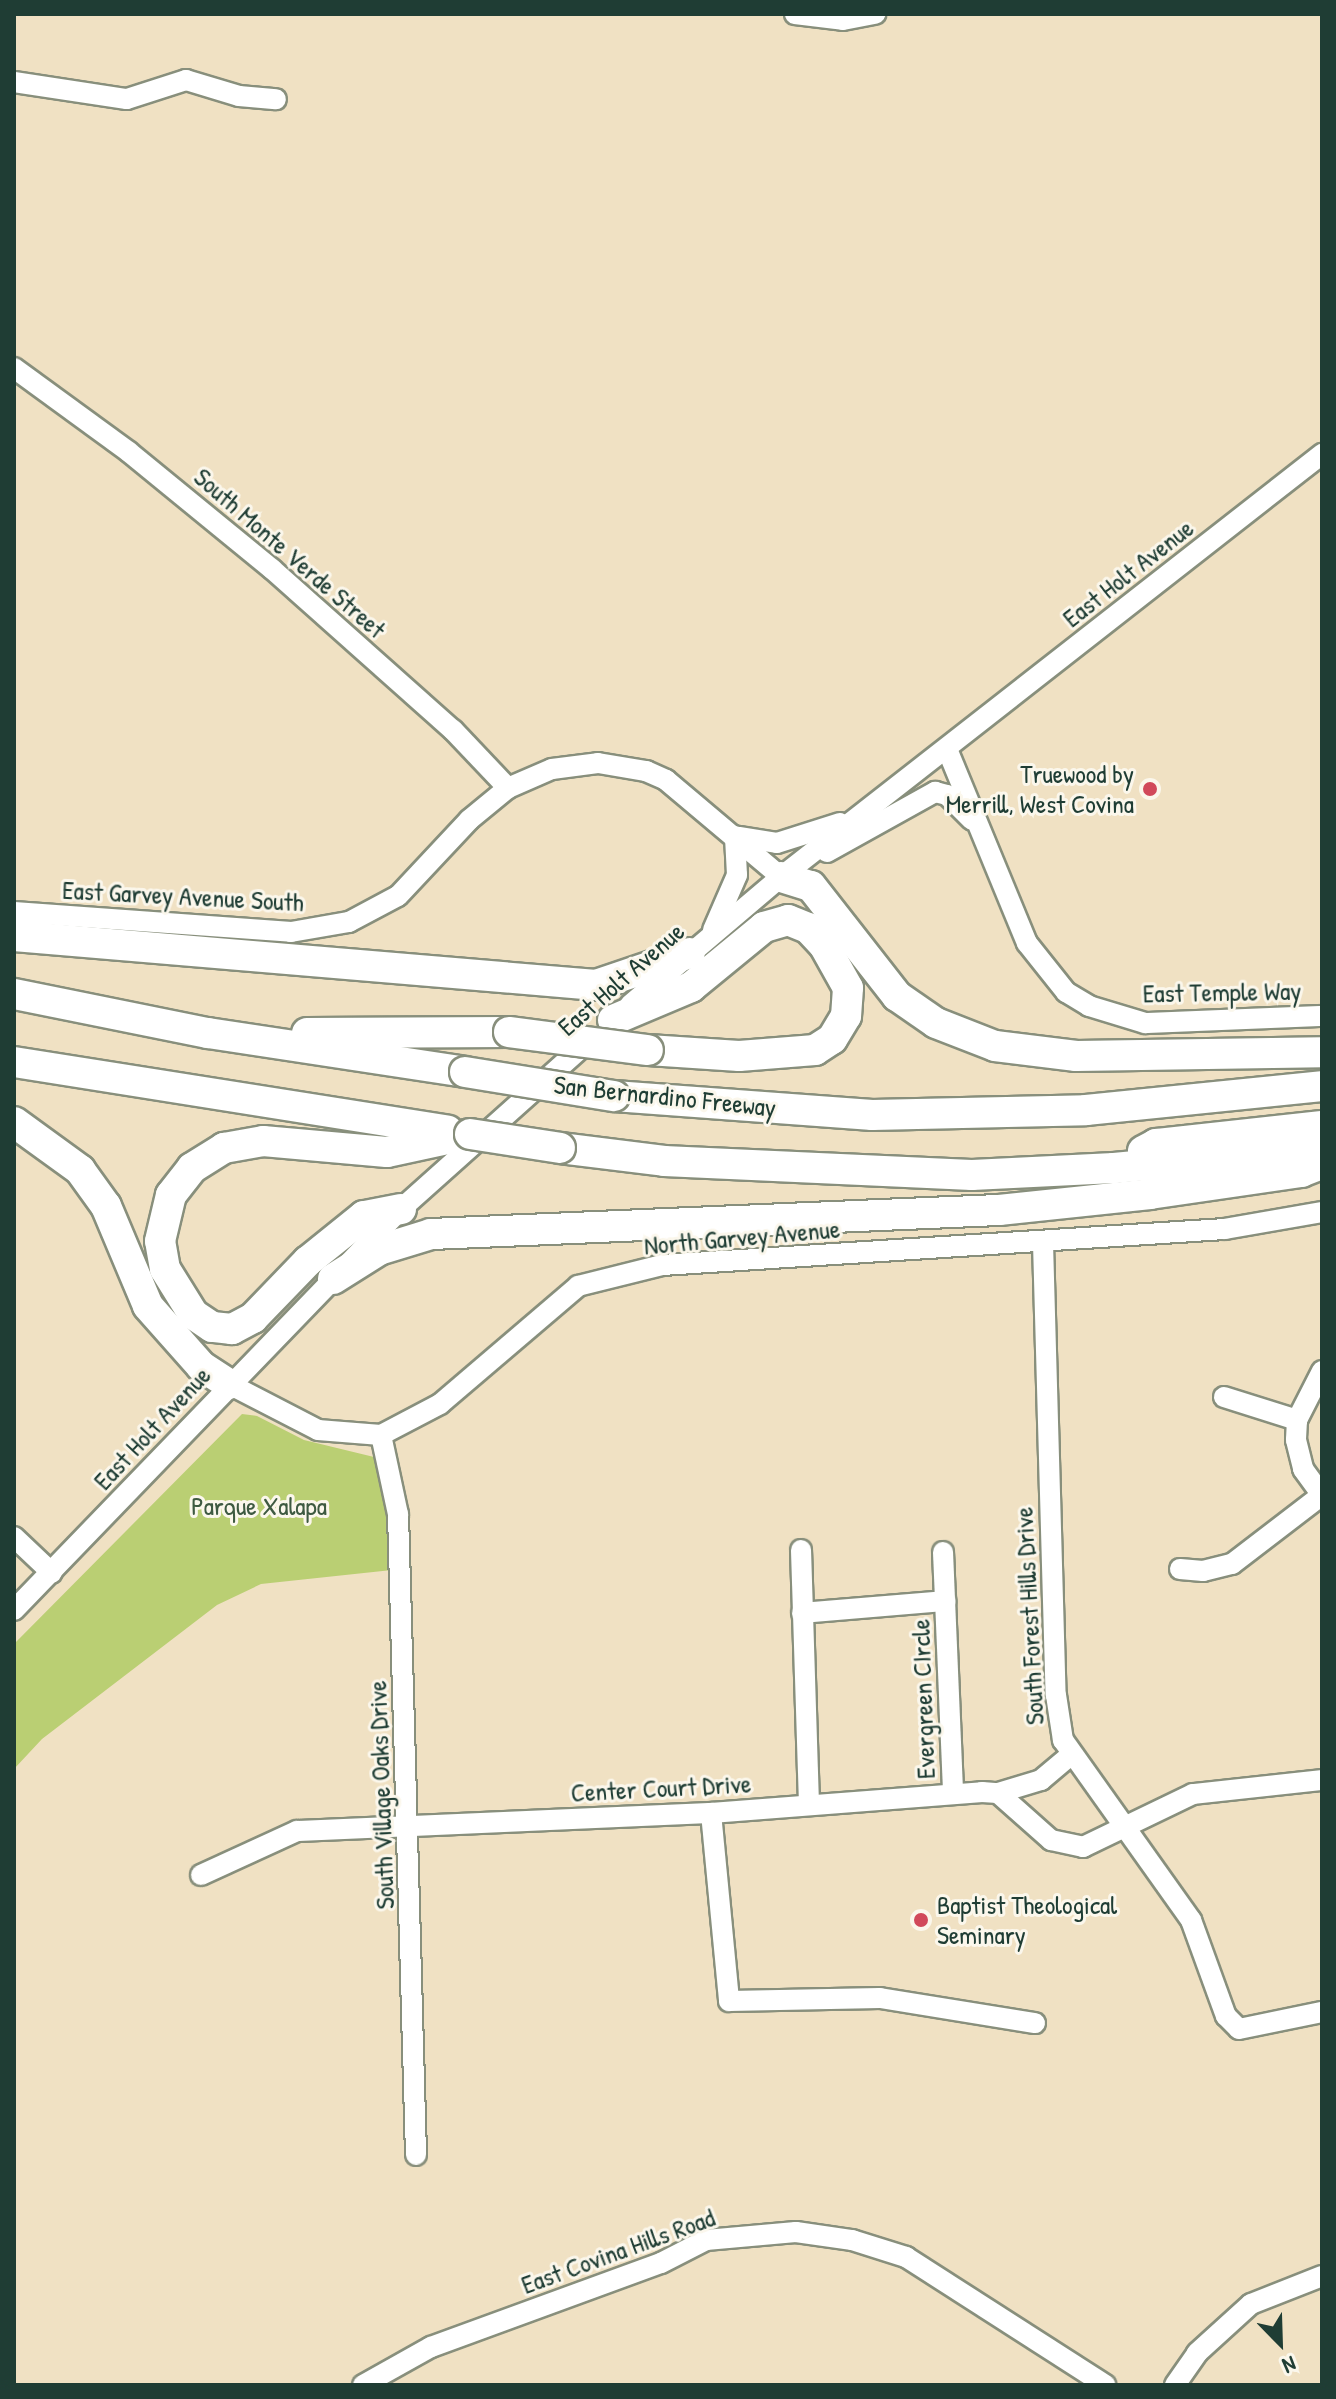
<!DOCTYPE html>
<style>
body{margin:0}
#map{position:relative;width:1336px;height:2399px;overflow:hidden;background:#f0e1c3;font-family:"Patrick Hand",sans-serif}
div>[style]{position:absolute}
.green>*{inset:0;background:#bacf73}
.roads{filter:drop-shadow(2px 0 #888f7c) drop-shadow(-2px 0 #888f7c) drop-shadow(0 2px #888f7c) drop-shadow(0 -2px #888f7c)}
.minor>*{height:20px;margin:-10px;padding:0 10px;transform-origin:10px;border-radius:10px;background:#fff}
.highway>*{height:30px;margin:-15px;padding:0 15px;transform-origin:15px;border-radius:15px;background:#fff}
.bridges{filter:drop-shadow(2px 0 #888f7c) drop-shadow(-2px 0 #888f7c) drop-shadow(0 2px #888f7c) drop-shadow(0 -2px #888f7c)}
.highway-bridge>*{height:30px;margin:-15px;padding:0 15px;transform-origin:15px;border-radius:15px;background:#fff}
.dots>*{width:22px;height:22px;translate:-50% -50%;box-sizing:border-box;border:4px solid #fbf7ec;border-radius:50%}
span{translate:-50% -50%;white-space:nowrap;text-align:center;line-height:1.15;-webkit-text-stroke:6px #fbf7ec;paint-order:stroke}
.street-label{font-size:26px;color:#1f3d34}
.poi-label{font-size:26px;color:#1f3d34}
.right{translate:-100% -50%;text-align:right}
.left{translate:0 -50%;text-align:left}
.park-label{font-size:26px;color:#3e5a41}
.frame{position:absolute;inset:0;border:16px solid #1f3d34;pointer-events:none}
.north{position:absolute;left:1240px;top:2303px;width:80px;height:80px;-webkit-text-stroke:6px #fbf7ec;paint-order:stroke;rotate:157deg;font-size:22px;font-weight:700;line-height:32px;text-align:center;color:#1f3d34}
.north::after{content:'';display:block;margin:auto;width:28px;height:36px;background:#1f3d34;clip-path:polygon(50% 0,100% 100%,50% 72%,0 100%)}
</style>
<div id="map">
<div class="green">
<div style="clip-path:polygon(242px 1414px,257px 1416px,304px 1440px,374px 1457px,385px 1489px,392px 1570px,261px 1584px,217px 1605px,42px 1739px,14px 1769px,14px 1644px)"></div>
</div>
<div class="roads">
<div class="minor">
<div style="left:795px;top:14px;width:48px;rotate:7.1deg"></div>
<div style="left:843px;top:20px;width:33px;rotate:-11deg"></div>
<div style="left:14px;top:82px;width:114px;rotate:8.6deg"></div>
<div style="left:127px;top:99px;width:62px;rotate:-17.9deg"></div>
<div style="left:186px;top:80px;width:55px;rotate:16.8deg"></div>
<div style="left:239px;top:96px;width:37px;rotate:5deg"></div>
<div style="left:14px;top:368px;width:142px;rotate:36.1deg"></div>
<div style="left:129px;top:452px;width:185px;rotate:39.3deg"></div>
<div style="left:272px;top:569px;width:242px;rotate:41.7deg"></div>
<div style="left:453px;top:730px;width:80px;rotate:46.5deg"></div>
<div style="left:947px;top:749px;width:210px;rotate:67.6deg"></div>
<div style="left:1027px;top:943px;width:63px;rotate:51.5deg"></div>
<div style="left:1066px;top:992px;width:27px;rotate:31deg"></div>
<div style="left:1089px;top:1006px;width:59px;rotate:16.9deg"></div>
<div style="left:1145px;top:1023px;width:177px;rotate:-2.3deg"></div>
<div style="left:739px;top:837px;width:38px;rotate:9deg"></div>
<div style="left:777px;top:843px;width:66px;rotate:-17.6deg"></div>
<div style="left:827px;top:852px;width:124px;rotate:-29.1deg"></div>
<div style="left:935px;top:792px;width:12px;rotate:14deg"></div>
<div style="left:947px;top:795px;width:35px;rotate:45deg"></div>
<div style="left:14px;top:912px;width:278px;rotate:4.1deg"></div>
<div style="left:291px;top:932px;width:59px;rotate:-9.8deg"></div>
<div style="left:349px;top:922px;width:55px;rotate:-28deg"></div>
<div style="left:398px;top:896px;width:104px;rotate:-46.9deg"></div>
<div style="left:469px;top:820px;width:50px;rotate:-39.4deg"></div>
<div style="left:508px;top:788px;width:48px;rotate:-23.4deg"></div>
<div style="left:552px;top:769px;width:46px;rotate:-7.4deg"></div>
<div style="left:598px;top:763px;width:49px;rotate:9.5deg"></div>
<div style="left:646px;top:771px;width:22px;rotate:24deg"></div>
<div style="left:666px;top:780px;width:150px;rotate:40.1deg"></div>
<div style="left:713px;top:930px;width:60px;rotate:-66.4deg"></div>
<div style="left:737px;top:875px;width:39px;rotate:-93deg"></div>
<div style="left:630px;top:1005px;width:198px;rotate:-40.3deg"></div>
<div style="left:781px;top:877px;width:687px;rotate:-38.02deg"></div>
<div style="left:1043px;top:1243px;width:452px;rotate:88.4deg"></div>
<div style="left:1056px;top:1695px;width:46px;rotate:81.2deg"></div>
<div style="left:1063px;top:1740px;width:221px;rotate:54.6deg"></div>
<div style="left:1191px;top:1920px;width:102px;rotate:70deg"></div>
<div style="left:1226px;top:2016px;width:18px;rotate:45deg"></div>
<div style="left:1239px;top:2029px;width:85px;rotate:-11.6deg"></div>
<div style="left:1322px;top:1371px;width:55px;rotate:117deg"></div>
<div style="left:1297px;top:1420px;width:20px;rotate:93deg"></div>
<div style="left:1296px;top:1440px;width:30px;rotate:76deg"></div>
<div style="left:1303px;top:1469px;width:32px;rotate:54deg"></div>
<div style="left:229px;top:1384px;width:100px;rotate:27.3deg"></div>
<div style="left:318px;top:1430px;width:63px;rotate:4.5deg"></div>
<div style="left:381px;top:1435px;width:67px;rotate:-27.7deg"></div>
<div style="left:440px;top:1404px;width:182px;rotate:-40.5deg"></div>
<div style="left:578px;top:1286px;width:87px;rotate:-14deg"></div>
<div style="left:662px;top:1265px;width:564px;rotate:-3.66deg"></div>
<div style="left:1225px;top:1229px;width:98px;rotate:-9.9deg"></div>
<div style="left:1224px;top:1397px;width:77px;rotate:17.5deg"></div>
<div style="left:381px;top:1435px;width:81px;rotate:77.9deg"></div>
<div style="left:398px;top:1514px;width:641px;rotate:88.39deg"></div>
<div style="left:14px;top:1537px;width:52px;rotate:43.5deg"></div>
<div style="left:801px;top:1550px;width:255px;rotate:88.2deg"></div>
<div style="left:943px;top:1552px;width:242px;rotate:87.6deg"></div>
<div style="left:1180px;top:1569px;width:23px;rotate:5deg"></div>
<div style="left:1203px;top:1571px;width:30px;rotate:-14deg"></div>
<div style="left:1232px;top:1564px;width:113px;rotate:-37.5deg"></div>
<div style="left:14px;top:1610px;width:557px;rotate:-46.02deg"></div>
<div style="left:401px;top:1209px;width:255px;rotate:-41.8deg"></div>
<div style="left:802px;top:1613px;width:144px;rotate:-4.8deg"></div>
<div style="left:998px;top:1793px;width:45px;rotate:-16.8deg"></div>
<div style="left:1041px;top:1780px;width:39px;rotate:-40deg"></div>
<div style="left:711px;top:1813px;width:189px;rotate:84.5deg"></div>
<div style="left:729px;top:2001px;width:151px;rotate:-1.1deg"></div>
<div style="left:880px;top:1998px;width:157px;rotate:9.2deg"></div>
<div style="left:201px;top:1875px;width:106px;rotate:-24.6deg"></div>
<div style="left:297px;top:1831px;width:414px;rotate:-2.5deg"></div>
<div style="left:711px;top:1813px;width:272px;rotate:-4.4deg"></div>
<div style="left:982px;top:1792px;width:16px;rotate:4deg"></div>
<div style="left:998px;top:1793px;width:71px;rotate:41.6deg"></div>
<div style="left:1051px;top:1840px;width:33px;rotate:12deg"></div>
<div style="left:1083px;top:1847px;width:122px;rotate:-25.7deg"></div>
<div style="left:1193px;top:1794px;width:130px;rotate:-6.2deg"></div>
<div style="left:363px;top:2385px;width:78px;rotate:-29.2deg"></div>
<div style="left:431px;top:2347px;width:245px;rotate:-20.1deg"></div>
<div style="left:661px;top:2263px;width:51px;rotate:-27.1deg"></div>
<div style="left:706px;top:2240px;width:90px;rotate:-5.1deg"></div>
<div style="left:796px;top:2232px;width:57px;rotate:8.1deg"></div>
<div style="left:852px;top:2240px;width:57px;rotate:17.5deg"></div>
<div style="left:906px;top:2257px;width:237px;rotate:32.7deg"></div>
<div style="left:1175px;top:2385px;width:39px;rotate:-55deg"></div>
<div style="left:1197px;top:2353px;width:73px;rotate:-42.2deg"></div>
<div style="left:1251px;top:2304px;width:76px;rotate:-21.5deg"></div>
</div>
<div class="highway">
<div style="left:781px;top:877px;width:31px;rotate:17deg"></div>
<div style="left:811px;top:886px;width:140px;rotate:52deg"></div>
<div style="left:897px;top:996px;width:47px;rotate:34.7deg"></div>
<div style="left:936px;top:1023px;width:63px;rotate:21.3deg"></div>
<div style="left:995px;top:1046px;width:82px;rotate:7deg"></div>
<div style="left:1076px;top:1056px;width:246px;rotate:-0.9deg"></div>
<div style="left:14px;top:936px;width:584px;rotate:4.81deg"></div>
<div style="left:596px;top:985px;width:99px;rotate:-18.8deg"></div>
<div style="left:14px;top:994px;width:198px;rotate:11.4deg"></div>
<div style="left:208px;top:1033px;width:260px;rotate:8.6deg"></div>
<div style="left:613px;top:1020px;width:85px;rotate:-22.9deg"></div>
<div style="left:691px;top:987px;width:94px;rotate:-39.4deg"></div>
<div style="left:764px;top:927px;width:25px;rotate:-16deg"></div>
<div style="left:788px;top:920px;width:22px;rotate:22deg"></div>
<div style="left:808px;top:928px;width:23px;rotate:47deg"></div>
<div style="left:824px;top:945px;width:49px;rotate:60.8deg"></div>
<div style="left:848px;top:988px;width:28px;rotate:94deg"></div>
<div style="left:846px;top:1016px;width:27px;rotate:121deg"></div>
<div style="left:832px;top:1039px;width:20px;rotate:147deg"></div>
<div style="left:815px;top:1050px;width:76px;rotate:175.5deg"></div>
<div style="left:739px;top:1056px;width:91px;rotate:-176.2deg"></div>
<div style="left:307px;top:1033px;width:202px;rotate:-0.3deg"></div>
<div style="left:14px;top:1062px;width:439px;rotate:9deg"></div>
<div style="left:614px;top:1096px;width:259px;rotate:4.2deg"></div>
<div style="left:872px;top:1115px;width:214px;rotate:-1.3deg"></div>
<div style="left:1086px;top:1110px;width:237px;rotate:-5.8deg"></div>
<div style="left:14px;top:1122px;width:82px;rotate:36deg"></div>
<div style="left:80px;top:1170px;width:44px;rotate:54.2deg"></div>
<div style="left:106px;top:1206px;width:108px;rotate:67.2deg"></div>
<div style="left:148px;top:1306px;width:80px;rotate:48.5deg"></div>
<div style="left:201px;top:1366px;width:33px;rotate:33deg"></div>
<div style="left:560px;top:1148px;width:105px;rotate:7.1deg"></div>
<div style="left:664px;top:1161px;width:308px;rotate:2.6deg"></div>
<div style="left:972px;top:1175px;width:142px;rotate:-2.8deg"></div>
<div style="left:1114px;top:1168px;width:209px;rotate:-5.5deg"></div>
<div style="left:1143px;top:1151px;width:15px;rotate:-28deg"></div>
<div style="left:1156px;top:1144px;width:167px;rotate:-6.2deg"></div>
<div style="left:401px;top:1209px;width:38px;rotate:169deg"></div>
<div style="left:364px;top:1216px;width:72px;rotate:141.2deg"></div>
<div style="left:308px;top:1261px;width:79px;rotate:134deg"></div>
<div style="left:253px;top:1318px;width:24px;rotate:152deg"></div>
<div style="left:232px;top:1329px;width:20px;rotate:-174deg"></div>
<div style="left:212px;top:1327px;width:23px;rotate:-146deg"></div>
<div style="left:193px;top:1314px;width:53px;rotate:-121.9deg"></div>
<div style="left:165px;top:1269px;width:28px;rotate:-100deg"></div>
<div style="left:160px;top:1241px;width:47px;rotate:-76.6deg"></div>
<div style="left:171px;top:1195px;width:34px;rotate:-52deg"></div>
<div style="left:192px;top:1168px;width:38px;rotate:-32deg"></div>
<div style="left:224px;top:1148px;width:40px;rotate:-10deg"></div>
<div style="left:263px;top:1141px;width:124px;rotate:5.1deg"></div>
<div style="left:387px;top:1152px;width:85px;rotate:-12.2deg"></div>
<div style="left:333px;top:1279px;width:54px;rotate:-32.2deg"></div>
<div style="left:379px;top:1250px;width:54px;rotate:-17.1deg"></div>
<div style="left:431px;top:1234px;width:569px;rotate:-2.42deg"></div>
<div style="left:999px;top:1210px;width:152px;rotate:-6deg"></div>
<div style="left:1150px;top:1194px;width:153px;rotate:-8.3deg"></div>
<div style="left:1301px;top:1172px;width:22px;rotate:-21deg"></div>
</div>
</div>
<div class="bridges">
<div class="highway-bridge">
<div style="left:509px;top:1032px;width:140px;rotate:7.4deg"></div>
<div style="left:465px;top:1072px;width:151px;rotate:9.2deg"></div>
<div style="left:470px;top:1134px;width:91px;rotate:8.8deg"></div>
</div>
</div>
<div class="dots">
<div style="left:1150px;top:789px;background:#d1495b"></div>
<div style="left:921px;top:1920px;background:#d1495b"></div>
</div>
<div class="street-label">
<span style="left:290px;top:553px;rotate:41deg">South Monte Verde Street</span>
<span style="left:1128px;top:573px;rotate:-38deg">East Holt Avenue</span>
<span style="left:183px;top:896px;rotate:3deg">East Garvey Avenue South</span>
<span style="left:621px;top:979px;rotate:-41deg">East Holt Avenue</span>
<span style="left:1222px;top:992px;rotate:-1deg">East Temple Way</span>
<span style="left:665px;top:1096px;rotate:6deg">San Bernardino Freeway</span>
<span style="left:742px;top:1237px;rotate:-5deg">North Garvey Avenue</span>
<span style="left:152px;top:1428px;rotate:-47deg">East Holt Avenue</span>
<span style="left:1029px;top:1616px;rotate:-93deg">South Forest Hills Drive</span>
<span style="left:923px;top:1699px;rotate:-92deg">Evergreen CIrcle</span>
<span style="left:661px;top:1788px;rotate:-3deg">Center Court Drive</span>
<span style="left:381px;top:1795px;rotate:-92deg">South Village Oaks Drive</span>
<span style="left:618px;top:2251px;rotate:-20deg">East Covina Hills Road</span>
</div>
<div class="poi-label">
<span class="right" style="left:1134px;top:789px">Truewood by<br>Merrill, West Covina</span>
<span class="left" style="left:937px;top:1920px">Baptist Theological<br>Seminary</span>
</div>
<div class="park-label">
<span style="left:259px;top:1506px">Parque Xalapa</span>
</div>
<div class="frame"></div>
<div class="north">N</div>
</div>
